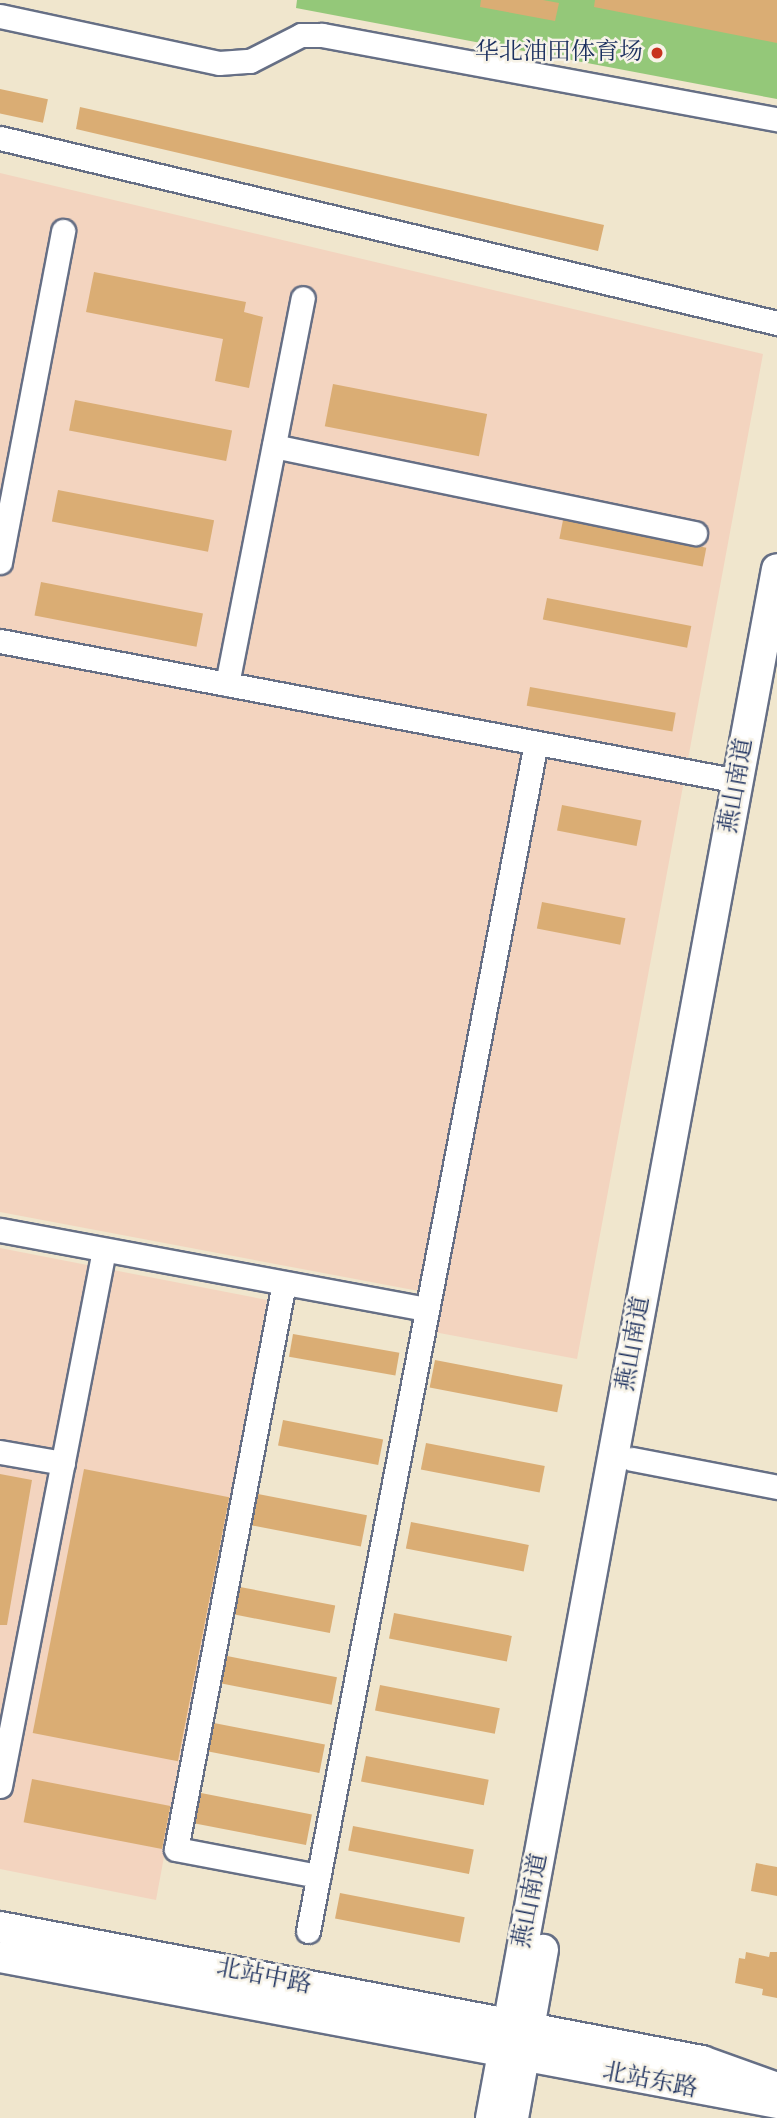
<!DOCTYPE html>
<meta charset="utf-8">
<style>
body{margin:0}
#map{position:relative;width:777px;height:2118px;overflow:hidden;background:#f0e6cd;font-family:"Libre Bodoni","Noto Serif SC",serif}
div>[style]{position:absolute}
.built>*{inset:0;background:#f3d4bf}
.green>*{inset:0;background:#94c879}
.building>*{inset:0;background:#daad74;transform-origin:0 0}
.roads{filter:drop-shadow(2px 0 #666f85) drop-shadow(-2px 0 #666f85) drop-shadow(0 2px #666f85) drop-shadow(0 -2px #666f85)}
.minor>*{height:23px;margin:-11.5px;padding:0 11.5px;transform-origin:11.5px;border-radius:11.5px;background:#fff}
.major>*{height:30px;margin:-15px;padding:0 15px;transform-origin:15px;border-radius:15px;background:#fff}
.dots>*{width:19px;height:19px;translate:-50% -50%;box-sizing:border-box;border:4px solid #f7f3e8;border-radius:50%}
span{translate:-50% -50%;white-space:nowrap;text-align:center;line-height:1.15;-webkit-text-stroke:5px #f7f3e8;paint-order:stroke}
.poi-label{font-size:24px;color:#1b2f5e}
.right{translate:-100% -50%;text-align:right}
.street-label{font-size:24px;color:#1b2f5e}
</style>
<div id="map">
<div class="built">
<div style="clip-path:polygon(0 173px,763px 354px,577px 1359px,434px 1332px,440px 1295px,0 1212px)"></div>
<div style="clip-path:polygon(0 1248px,267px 1300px,156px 1900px,0 1869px)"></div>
</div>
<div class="green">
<div style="clip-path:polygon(297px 0,777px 0,777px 99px,296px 8px)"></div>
</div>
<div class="building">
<div style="clip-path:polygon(481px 0,543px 0,559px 3px,555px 21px,480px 7px)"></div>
<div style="clip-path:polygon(595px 0,777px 0,777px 43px,594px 7px)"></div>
<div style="left:0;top:89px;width:49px;height:24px;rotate:12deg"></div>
<div style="clip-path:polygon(80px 107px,604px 225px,598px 251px,76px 129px)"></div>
<div style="clip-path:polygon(94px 272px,246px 302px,244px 312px,263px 317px,249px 388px,215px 381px,223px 339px,86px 312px)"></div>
<div style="left:333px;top:384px;width:157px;height:43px;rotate:11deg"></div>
<div style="left:75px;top:400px;width:160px;height:31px;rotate:11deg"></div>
<div style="left:58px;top:490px;width:159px;height:32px;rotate:11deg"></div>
<div style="left:563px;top:520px;width:146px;height:19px;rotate:11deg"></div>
<div style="left:41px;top:582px;width:165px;height:34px;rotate:11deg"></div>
<div style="left:547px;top:598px;width:147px;height:22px;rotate:11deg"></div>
<div style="left:530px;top:687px;width:148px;height:19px;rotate:10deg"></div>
<div style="left:562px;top:805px;width:81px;height:26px;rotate:11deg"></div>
<div style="left:542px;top:902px;width:85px;height:27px;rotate:11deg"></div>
<div style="left:293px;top:1334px;width:108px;height:23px;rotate:10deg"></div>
<div style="left:435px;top:1360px;width:130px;height:28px;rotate:11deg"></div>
<div style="left:283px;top:1420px;width:102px;height:26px;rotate:11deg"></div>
<div style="left:426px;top:1443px;width:121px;height:27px;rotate:11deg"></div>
<div style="left:84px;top:1469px;width:148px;height:269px;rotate:11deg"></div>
<div style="clip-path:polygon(0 1474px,32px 1480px,7px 1625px,0 1625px)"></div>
<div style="left:258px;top:1494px;width:111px;height:32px;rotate:11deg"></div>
<div style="left:411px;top:1522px;width:120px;height:27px;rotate:11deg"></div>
<div style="left:240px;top:1587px;width:97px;height:28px;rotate:11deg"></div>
<div style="left:394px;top:1613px;width:120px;height:26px;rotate:11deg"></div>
<div style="left:227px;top:1656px;width:112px;height:28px;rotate:11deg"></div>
<div style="left:380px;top:1685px;width:122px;height:26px;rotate:11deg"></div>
<div style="left:214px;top:1723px;width:113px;height:29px;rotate:11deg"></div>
<div style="left:366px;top:1756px;width:125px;height:26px;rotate:11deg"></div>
<div style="left:32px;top:1779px;width:141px;height:44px;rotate:11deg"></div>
<div style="left:201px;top:1793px;width:113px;height:31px;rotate:11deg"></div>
<div style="left:353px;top:1826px;width:123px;height:25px;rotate:11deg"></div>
<div style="clip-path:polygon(756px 1863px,777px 1867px,777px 1896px,751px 1891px)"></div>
<div style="left:340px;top:1893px;width:127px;height:26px;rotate:11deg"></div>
<div style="clip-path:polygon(746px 1952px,769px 1957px,770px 1952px,777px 1952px,777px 1998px,762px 1995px,763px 1989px,735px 1983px,739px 1958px,745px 1959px)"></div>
</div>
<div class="roads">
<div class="minor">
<div style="left:0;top:16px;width:224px;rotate:12.1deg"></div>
<div style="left:219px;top:63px;width:31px;rotate:-4deg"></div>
<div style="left:250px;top:61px;width:57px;rotate:-27deg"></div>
<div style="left:301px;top:35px;width:21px"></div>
<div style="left:322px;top:35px;width:463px;rotate:10.5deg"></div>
<div style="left:0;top:138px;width:799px;rotate:13.39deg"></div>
<div style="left:274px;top:446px;width:430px;rotate:11.7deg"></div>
<div style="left:0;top:562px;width:337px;rotate:-79.2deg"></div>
<div style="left:0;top:641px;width:751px;rotate:10.74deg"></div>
<div style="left:227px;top:684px;width:393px;rotate:-78.9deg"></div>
<div style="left:0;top:1230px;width:432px;rotate:10.5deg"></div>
<div style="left:284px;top:1283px;width:576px;rotate:100.8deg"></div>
<div style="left:176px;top:1849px;width:145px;rotate:10.8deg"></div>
<div style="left:0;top:1452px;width:64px;rotate:9.9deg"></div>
<div style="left:632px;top:1459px;width:148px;rotate:10.9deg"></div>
<div style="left:0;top:1786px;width:546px;rotate:-79.02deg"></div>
<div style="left:308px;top:1931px;width:1210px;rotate:-79.14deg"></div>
</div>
<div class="major">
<div style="left:0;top:1927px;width:715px;rotate:10.81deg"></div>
<div style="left:702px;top:2061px;width:80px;rotate:19.8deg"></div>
<div style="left:0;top:1957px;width:791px;rotate:10.64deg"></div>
<div style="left:491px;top:2118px;width:1575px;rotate:-79.54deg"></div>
<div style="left:513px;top:2118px;width:171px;rotate:-79.9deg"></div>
</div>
</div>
<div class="dots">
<div style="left:657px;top:53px;background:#c8321e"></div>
</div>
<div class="poi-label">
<span class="right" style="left:643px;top:53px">华北油田体育场</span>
</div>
<div class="street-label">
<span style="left:737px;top:786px;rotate:-80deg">燕山南道</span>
<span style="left:634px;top:1344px;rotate:-80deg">燕山南道</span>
<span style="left:531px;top:1901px;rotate:-79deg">燕山南道</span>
<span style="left:264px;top:1977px;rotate:11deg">北站中路</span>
<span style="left:650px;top:2081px;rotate:11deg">北站东路</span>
</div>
</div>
